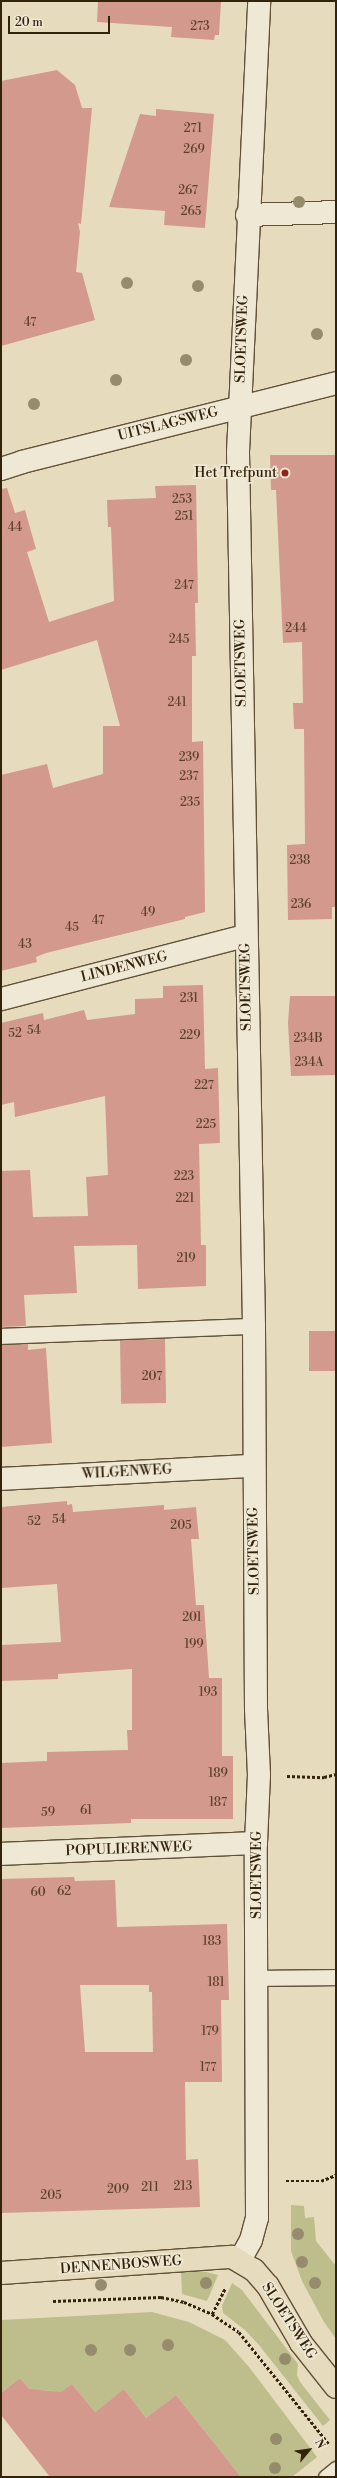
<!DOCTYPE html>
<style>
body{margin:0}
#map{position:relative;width:337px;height:2478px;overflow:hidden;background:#e7dbbe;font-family:"Libre Bodoni",serif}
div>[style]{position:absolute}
.green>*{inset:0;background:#bdbe8c}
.building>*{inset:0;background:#d2998c;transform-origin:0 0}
.path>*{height:2.5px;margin-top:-1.25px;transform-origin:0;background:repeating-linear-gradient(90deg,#34230b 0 3px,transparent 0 5px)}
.roads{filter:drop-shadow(1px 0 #615138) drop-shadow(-1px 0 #615138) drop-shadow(0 1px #615138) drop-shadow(0 -1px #615138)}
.lane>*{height:15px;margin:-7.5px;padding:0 7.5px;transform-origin:7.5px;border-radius:7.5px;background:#efe8d5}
.street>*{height:22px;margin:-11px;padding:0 11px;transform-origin:11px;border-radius:11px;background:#efe8d5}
.secondary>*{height:22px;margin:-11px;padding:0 11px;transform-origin:11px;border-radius:11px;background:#efe8d5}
.primary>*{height:22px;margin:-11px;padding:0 11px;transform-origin:11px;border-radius:11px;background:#e7dbbe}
.trees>*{width:12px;height:12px;margin:-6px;border-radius:50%;background:#978b6d}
.dots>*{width:11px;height:11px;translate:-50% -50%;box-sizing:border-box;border:2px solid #efe8d5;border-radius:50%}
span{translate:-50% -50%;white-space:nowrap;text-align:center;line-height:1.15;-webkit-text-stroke:3.5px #efe8d5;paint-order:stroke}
.number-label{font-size:12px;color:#5c402b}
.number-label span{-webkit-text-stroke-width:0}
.street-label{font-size:14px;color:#34230b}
.poi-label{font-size:14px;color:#34230b}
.right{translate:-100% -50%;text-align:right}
.frame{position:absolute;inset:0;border:2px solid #34230b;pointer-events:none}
.north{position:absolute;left:289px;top:2430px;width:40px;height:40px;-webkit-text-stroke:3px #efe8d5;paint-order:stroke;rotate:61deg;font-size:11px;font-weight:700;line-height:16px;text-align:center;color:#34230b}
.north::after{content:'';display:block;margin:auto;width:14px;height:18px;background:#34230b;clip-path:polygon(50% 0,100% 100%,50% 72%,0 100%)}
.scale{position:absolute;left:8px;top:16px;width:102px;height:18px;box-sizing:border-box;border:2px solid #34230b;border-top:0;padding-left:5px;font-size:12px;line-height:14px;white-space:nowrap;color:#34230b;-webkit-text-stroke:3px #efe8d5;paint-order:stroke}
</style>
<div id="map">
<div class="green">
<div style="clip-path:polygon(291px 2205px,304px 2206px,305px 2218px,314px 2217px,316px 2241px,336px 2266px,336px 2339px,324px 2322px,302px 2281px,291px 2251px)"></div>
<div style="clip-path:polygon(181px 2270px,202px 2271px,218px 2275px,207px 2301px,182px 2294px)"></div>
<div style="clip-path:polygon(232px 2283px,242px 2290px,298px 2364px,297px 2375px,300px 2382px,330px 2420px,323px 2426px,259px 2345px,245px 2330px,223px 2313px,222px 2306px)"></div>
<div style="clip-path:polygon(152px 2312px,189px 2322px,225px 2340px,249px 2367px,317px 2457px,292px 2477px,241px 2477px,176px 2395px,146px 2418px,124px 2389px,95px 2412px,72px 2384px,56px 2396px,53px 2391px,37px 2390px,32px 2393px,20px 2378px,1px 2393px,1px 2320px)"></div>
</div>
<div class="building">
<div style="clip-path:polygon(98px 1px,221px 1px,219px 35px,215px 35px,214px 40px,171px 37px,172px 27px,97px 22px)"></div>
<div style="clip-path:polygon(57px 70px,75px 85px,82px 108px,92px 108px,81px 224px,78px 223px,80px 232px,76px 272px,82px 273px,95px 320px,1px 346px,1px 81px)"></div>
<div style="clip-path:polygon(156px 109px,214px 114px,205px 228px,164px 225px,165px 211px,109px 207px,140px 114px,156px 116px)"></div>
<div style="clip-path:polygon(270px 455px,336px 455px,336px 907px,332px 907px,332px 919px,288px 920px,287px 845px,305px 844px,304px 729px,294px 729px,293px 703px,303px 703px,302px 642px,283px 643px,276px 490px,271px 490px)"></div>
<div style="clip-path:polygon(196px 485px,198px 603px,195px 603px,196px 656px,192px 656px,192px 742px,203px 741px,205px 912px,185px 917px,185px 919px,46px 953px,36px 957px,37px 962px,1px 971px,1px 775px,47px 764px,53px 788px,103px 774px,103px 726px,120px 726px,97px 640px,1px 670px,1px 489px,7px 488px,15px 513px,25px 510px,36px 549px,27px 552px,49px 622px,114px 601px,111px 527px,108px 527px,107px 500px,156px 498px,155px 486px)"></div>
<div style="clip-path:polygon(203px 985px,205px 1069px,218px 1068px,220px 1143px,199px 1144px,201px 1245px,206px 1245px,206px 1286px,138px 1289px,137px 1245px,74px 1246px,77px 1293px,24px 1295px,26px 1326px,1px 1327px,1px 1171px,30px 1170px,33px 1217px,88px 1216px,86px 1177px,108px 1175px,105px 1096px,15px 1117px,14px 1102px,1px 1105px,1px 1023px,43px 1013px,44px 1020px,84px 1010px,87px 1020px,135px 1014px,135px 999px,163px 998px,163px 986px)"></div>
<div style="clip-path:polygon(290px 996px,335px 996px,336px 1075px,291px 1076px,288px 1023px)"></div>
<div style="left:309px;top:1331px;width:27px;height:40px"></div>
<div style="left:165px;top:1339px;width:64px;height:45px;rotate:89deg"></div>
<div style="clip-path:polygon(28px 1344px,28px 1350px,46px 1348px,52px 1443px,1px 1447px,1px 1345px)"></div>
<div style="clip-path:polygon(67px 1501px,67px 1505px,72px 1504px,73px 1512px,164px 1505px,164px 1510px,196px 1507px,199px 1539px,191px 1539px,196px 1605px,204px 1605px,209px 1678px,222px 1678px,222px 1756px,233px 1756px,233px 1819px,131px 1819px,131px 1823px,1px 1828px,1px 1763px,47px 1761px,47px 1752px,128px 1750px,127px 1730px,132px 1730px,132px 1669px,58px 1674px,58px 1679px,1px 1681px,1px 1645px,61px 1642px,57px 1584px,1px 1588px,1px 1507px)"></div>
<div style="clip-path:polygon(evenodd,74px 1877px,75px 1881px,115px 1880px,117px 1927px,227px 1924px,229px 2000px,221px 2000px,222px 2082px,185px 2082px,186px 2160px,198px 2159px,200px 2207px,1px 2213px,1px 1879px,74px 1877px,80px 1985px,149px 1985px,149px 1992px,152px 1992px,153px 2052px,85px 2052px,80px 1985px)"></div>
<div style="clip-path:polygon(20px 2378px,29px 2389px,61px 2392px,72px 2384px,95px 2412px,124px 2389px,146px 2418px,176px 2395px,241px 2477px,50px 2477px,1px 2415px,1px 2393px)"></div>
</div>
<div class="path">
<div style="left:287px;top:1776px;width:37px;rotate:2deg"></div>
<div style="left:324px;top:1777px;width:12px;rotate:-14deg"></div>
<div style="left:286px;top:2181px;width:35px"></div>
<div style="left:321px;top:2181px;width:16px;rotate:-22deg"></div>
<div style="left:53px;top:2301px;width:108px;rotate:-2.1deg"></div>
<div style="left:161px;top:2297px;width:24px;rotate:12deg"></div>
<div style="left:184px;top:2302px;width:30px;rotate:23deg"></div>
<div style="left:212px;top:2314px;width:32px;rotate:34deg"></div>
<div style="left:239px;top:2332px;width:145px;rotate:51.2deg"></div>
<div style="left:212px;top:2314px;width:29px;rotate:-63deg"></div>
</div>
<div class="roads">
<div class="lane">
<div style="left:1px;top:1336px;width:253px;rotate:-2.3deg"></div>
<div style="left:257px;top:1978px;width:79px;rotate:-0.7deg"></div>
<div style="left:326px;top:2477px;width:13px;rotate:-39deg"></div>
</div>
<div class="street">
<div style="left:247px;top:215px;width:89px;rotate:-1.9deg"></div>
<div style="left:1px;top:999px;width:252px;rotate:-14.5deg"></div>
<div style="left:1px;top:1479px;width:252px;rotate:-3deg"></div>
<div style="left:1px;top:1854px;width:255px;rotate:-2.5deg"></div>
<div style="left:240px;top:2260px;width:23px;rotate:-61deg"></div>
<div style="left:251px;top:2240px;width:23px;rotate:-75deg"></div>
<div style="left:257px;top:2218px;width:375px;rotate:-90.2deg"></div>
<div style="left:256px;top:1843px;width:68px;rotate:-87.5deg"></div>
<div style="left:259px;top:1775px;width:66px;rotate:-92.6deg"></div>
<div style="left:256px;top:1709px;width:383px;rotate:-90.3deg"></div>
<div style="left:254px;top:1326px;width:874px;rotate:-91.05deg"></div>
<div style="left:238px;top:452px;width:451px;rotate:-87.3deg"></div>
</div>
<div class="secondary">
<div style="left:1px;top:469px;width:22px;rotate:-18deg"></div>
<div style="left:22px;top:462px;width:324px;rotate:-14.1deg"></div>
</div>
<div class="primary">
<div style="left:1px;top:2273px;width:232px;rotate:-4deg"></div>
<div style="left:232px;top:2257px;width:26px;rotate:31deg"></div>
<div style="left:254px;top:2270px;width:21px;rotate:49deg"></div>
<div style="left:268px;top:2286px;width:66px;rotate:59.9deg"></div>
<div style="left:301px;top:2343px;width:56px;rotate:51.5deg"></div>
</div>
</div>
<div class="trees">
<div style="left:299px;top:202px"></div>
<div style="left:127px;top:283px"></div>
<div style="left:198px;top:286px"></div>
<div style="left:317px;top:334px"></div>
<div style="left:186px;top:360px"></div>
<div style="left:116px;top:380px"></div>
<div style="left:34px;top:404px"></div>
<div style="left:298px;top:2234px"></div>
<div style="left:302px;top:2262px"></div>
<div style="left:206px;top:2283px"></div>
<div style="left:315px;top:2283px"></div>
<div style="left:101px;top:2285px"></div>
<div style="left:168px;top:2345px"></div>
<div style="left:91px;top:2350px"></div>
<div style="left:130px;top:2350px"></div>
<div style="left:285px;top:2359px"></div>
<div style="left:276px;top:2439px"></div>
<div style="left:275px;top:2468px"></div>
</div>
<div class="dots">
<div style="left:285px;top:473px;background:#8f2418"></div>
</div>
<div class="number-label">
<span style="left:200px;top:27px">273</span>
<span style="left:193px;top:129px">271</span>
<span style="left:194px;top:150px">269</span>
<span style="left:188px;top:191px">267</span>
<span style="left:191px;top:212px">265</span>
<span style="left:30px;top:323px">47</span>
<span style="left:182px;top:500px">253</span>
<span style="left:184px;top:517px">251</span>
<span style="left:15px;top:528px">44</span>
<span style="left:184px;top:586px">247</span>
<span style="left:296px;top:629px">244</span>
<span style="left:179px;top:640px">245</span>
<span style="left:177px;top:703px">241</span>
<span style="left:189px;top:758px">239</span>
<span style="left:189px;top:777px">237</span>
<span style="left:190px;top:803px">235</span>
<span style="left:300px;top:861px">238</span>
<span style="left:301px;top:905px">236</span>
<span style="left:148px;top:913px">49</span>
<span style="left:98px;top:921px">47</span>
<span style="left:72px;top:928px">45</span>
<span style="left:25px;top:945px">43</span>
<span style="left:189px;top:999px">231</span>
<span style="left:34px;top:1031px">54</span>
<span style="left:15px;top:1034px">52</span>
<span style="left:190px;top:1036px">229</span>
<span style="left:308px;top:1039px">234B</span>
<span style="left:309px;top:1063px">234A</span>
<span style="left:204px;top:1086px">227</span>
<span style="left:206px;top:1125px">225</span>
<span style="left:184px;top:1177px">223</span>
<span style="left:185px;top:1199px">221</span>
<span style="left:186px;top:1259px">219</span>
<span style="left:152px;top:1377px">207</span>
<span style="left:59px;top:1520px">54</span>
<span style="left:34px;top:1522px">52</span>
<span style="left:181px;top:1526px">205</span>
<span style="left:192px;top:1618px">201</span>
<span style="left:194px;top:1645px">199</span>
<span style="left:208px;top:1693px">193</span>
<span style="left:218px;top:1774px">189</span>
<span style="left:218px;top:1803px">187</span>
<span style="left:86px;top:1811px">61</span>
<span style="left:48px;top:1813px">59</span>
<span style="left:64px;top:1892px">62</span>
<span style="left:38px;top:1893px">60</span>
<span style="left:212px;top:1942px">183</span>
<span style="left:216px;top:1983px">181</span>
<span style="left:210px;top:2032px">179</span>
<span style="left:208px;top:2068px">177</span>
<span style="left:183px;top:2187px">213</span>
<span style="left:150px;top:2188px">211</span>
<span style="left:118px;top:2190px">209</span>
<span style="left:51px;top:2196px">205</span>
</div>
<div class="street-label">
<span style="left:242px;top:339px;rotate:-88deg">SLOETSWEG</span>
<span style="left:168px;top:424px;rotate:-14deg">UITSLAGSWEG</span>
<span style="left:241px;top:663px;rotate:-91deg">SLOETSWEG</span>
<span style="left:124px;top:967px;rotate:-14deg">LINDENWEG</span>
<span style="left:246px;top:987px;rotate:-91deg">SLOETSWEG</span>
<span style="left:127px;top:1472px;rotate:-3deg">WILGENWEG</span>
<span style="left:254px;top:1551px;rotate:-91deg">SLOETSWEG</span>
<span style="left:129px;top:1849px;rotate:-2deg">POPULIERENWEG</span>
<span style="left:257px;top:1875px;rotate:-90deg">SLOETSWEG</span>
<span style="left:121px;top:2265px;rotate:-4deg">DENNENBOSWEG</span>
<span style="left:289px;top:2321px;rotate:57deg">SLOETSWEG</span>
</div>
<div class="poi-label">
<span class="right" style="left:277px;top:473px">Het Trefpunt</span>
</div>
<div class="frame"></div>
<div class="north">N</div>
<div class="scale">20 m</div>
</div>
